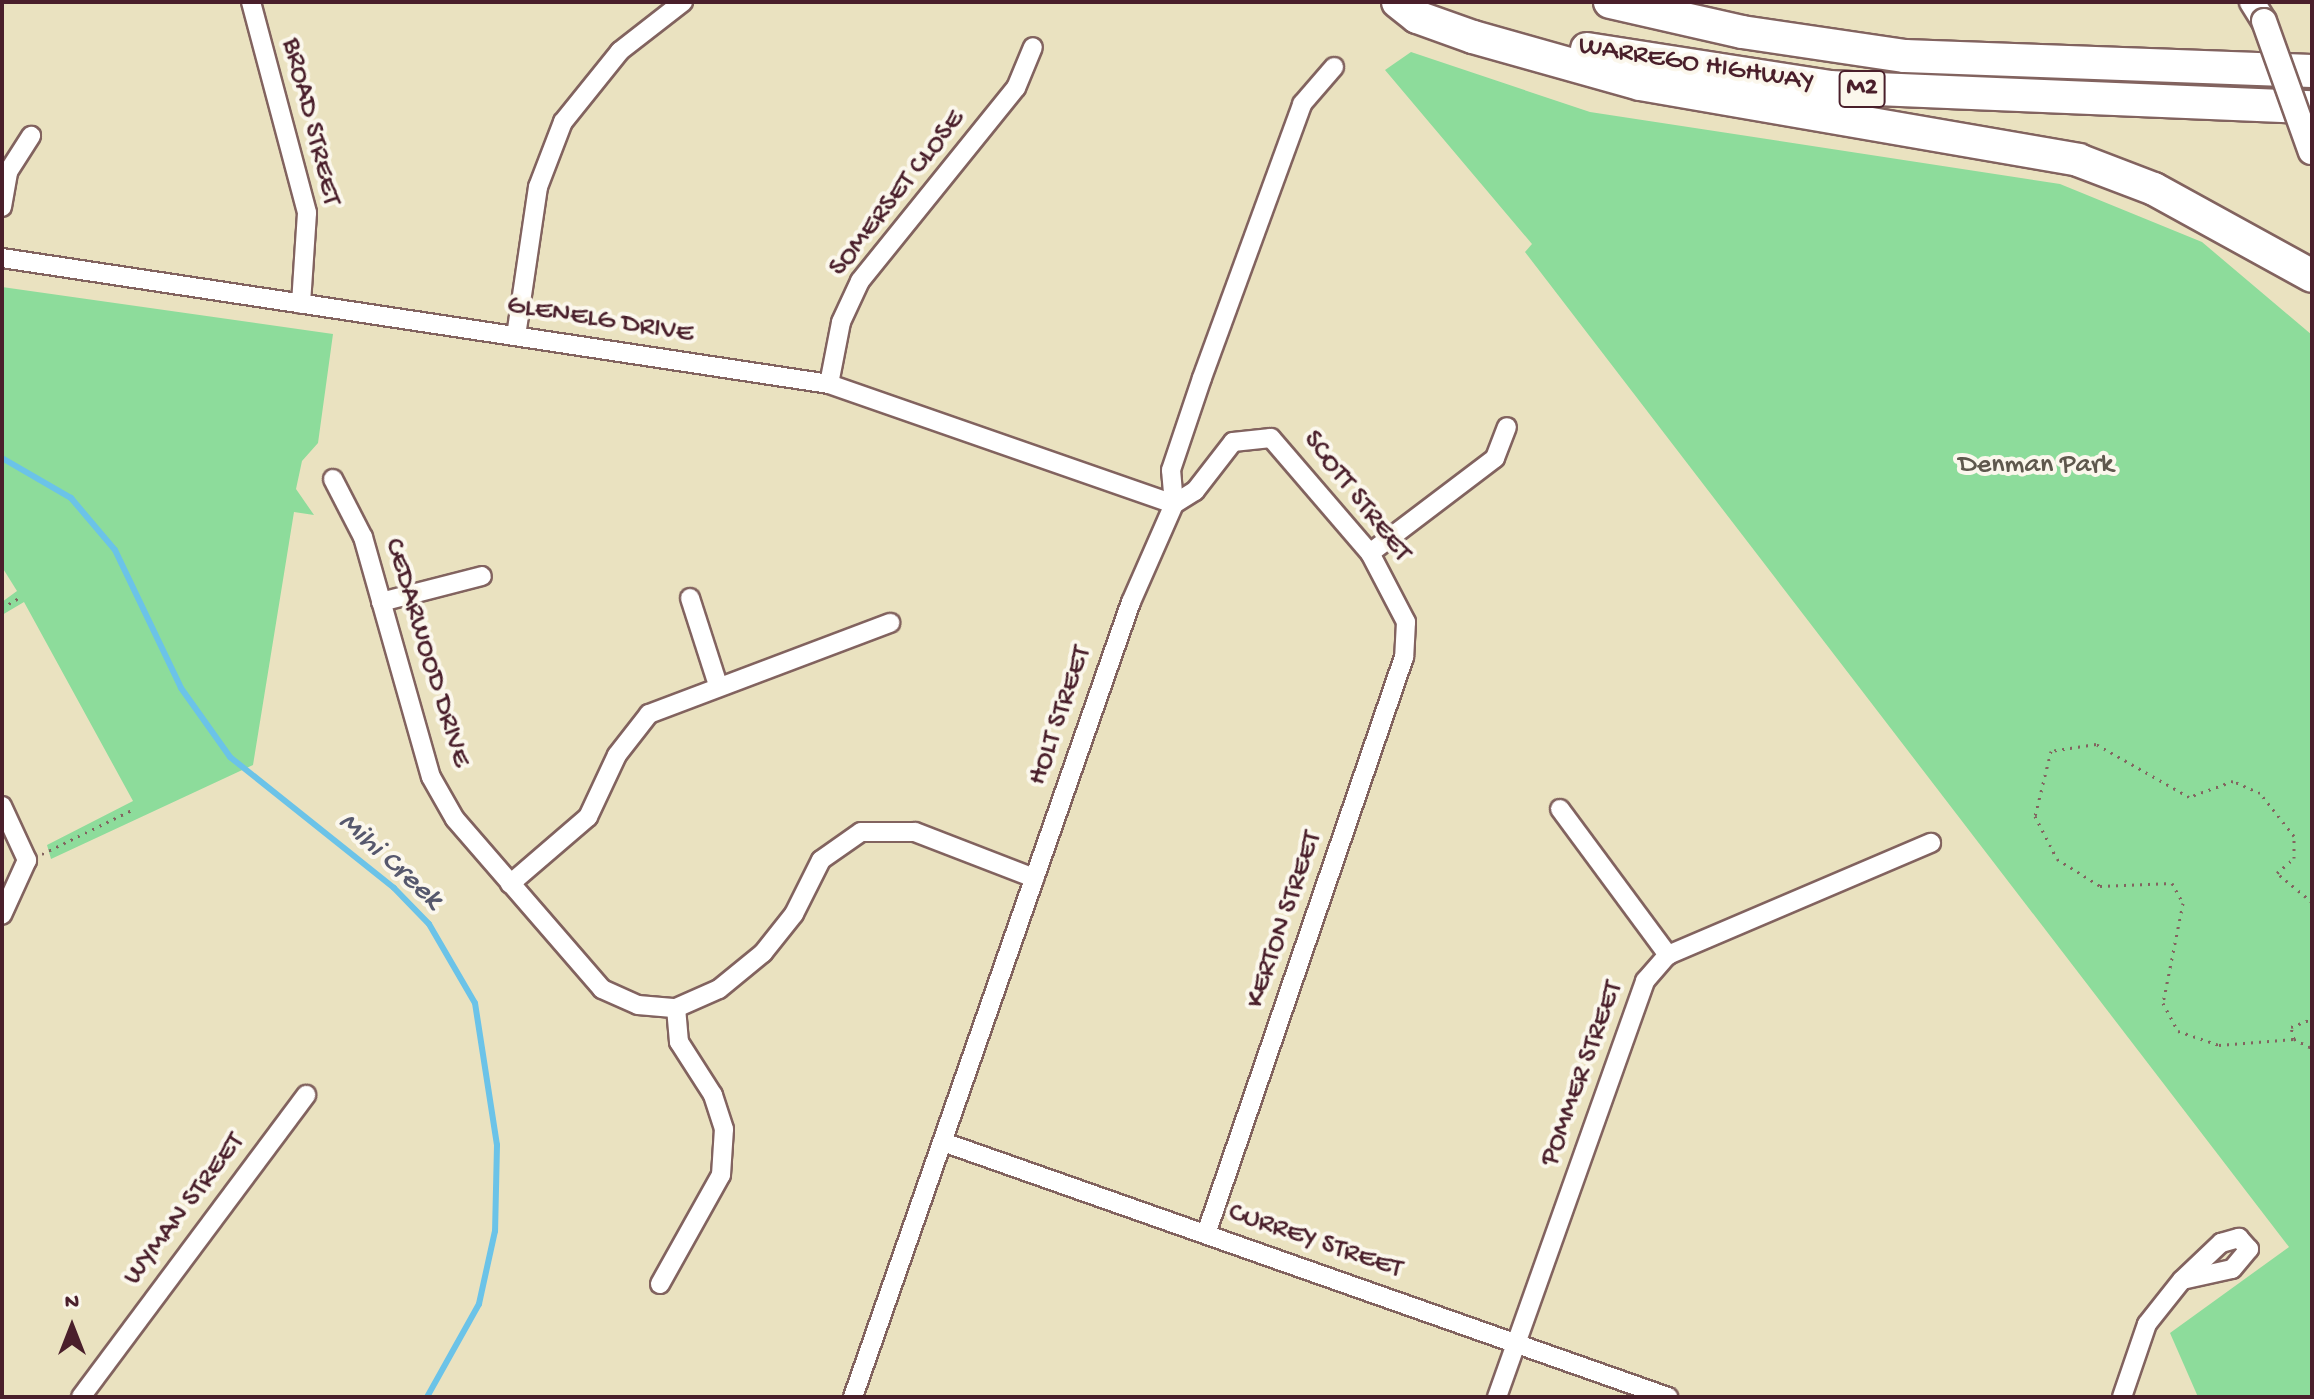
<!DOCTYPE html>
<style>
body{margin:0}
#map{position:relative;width:2314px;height:1399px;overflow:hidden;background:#eae2c0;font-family:"Gochi Hand",sans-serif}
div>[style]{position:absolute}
.green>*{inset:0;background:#8ddc9b}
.stream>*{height:6px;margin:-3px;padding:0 3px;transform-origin:3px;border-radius:3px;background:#6bc3e8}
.path>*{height:3px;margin-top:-1.5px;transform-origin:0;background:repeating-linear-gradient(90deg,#82635f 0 2px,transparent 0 8px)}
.roads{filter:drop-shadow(2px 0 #82635f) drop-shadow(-2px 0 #82635f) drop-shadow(0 2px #82635f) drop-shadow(0 -2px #82635f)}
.minor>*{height:18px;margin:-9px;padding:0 9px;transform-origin:9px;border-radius:9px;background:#fff}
.secondary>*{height:24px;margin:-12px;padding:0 12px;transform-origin:12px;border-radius:12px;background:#fff}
.motorway>*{height:32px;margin:-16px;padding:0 16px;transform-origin:16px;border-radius:16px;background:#fff}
.bridges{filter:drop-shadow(2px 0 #82635f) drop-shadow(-2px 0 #82635f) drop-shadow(0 2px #82635f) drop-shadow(0 -2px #82635f)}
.secondary-bridge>*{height:24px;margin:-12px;padding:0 12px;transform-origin:12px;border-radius:12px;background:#fff}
span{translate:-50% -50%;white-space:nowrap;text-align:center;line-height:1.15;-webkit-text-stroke:8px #fbf7ec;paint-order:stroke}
.shield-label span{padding:2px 6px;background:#fbf7ec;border:2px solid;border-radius:6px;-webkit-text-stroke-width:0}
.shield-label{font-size:26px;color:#4a1f2b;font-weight:700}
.street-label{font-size:28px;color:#4a1f2b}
.park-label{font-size:28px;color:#5e584d}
.water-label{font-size:30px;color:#56586d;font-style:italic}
.frame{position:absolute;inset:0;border:4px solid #4a1f2b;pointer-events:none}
.north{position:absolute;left:32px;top:1287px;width:80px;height:80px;-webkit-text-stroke:6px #fbf7ec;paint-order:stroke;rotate:0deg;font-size:22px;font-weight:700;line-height:32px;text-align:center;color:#4a1f2b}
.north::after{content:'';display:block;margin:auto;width:28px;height:36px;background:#4a1f2b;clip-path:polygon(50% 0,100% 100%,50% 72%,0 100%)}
</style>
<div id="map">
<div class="green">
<div style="clip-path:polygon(1411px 52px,1590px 112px,2060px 184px,2202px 242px,2312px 335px,2312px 1397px,2198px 1397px,2170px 1333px,2289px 1247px,1525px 252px,1532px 244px,1385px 70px)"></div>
<div style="clip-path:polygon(2px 287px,333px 334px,318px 443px,302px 461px,296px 489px,314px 515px,294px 512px,253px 765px,51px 859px,47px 845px,133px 801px,24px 602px,2px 615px,2px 602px,17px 591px,2px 567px)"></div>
</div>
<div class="stream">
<div style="left:2px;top:458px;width:80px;rotate:30.1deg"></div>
<div style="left:71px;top:498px;width:68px;rotate:49.8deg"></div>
<div style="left:115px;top:550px;width:153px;rotate:64.4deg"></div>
<div style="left:181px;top:688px;width:85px;rotate:54.6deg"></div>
<div style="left:230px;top:757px;width:210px;rotate:38.6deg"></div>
<div style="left:394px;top:888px;width:50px;rotate:45.8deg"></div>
<div style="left:429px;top:924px;width:91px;rotate:59.8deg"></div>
<div style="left:475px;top:1003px;width:144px;rotate:81.2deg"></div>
<div style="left:497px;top:1145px;width:86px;rotate:91.3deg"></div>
<div style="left:495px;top:1231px;width:75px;rotate:102.4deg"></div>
<div style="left:479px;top:1304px;width:107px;rotate:119.2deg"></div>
</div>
<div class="path">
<div style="left:2px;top:608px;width:21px;rotate:-31deg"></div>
<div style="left:42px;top:854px;width:102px;rotate:-26.1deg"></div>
<div style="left:2312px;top:902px;width:45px;rotate:-140.4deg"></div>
<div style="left:2277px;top:873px;width:23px;rotate:-41deg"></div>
<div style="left:2294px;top:858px;width:22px;rotate:-90deg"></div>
<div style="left:2294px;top:836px;width:55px;rotate:-128.3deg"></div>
<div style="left:2260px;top:793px;width:30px;rotate:-156deg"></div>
<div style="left:2233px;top:781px;width:47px;rotate:160deg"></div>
<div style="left:2189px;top:797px;width:107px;rotate:-150.3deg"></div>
<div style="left:2096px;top:744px;width:46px;rotate:171.2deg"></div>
<div style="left:2051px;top:751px;width:67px;rotate:103.8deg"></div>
<div style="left:2035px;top:816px;width:48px;rotate:62.9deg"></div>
<div style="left:2057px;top:859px;width:51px;rotate:32.1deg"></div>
<div style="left:2100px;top:886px;width:72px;rotate:-2.4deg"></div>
<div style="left:2172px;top:883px;width:23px;rotate:61deg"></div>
<div style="left:2183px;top:903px;width:102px;rotate:101.3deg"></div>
<div style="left:2163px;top:1003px;width:32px;rotate:62deg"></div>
<div style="left:2178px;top:1031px;width:43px;rotate:18.9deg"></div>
<div style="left:2219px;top:1045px;width:75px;rotate:-4.6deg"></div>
<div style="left:2294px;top:1039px;width:12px;rotate:-104deg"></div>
<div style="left:2291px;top:1027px;width:22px;rotate:-21deg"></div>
<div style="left:2294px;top:1039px;width:20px;rotate:27deg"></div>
</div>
<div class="roads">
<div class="minor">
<div style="left:251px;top:2px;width:218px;rotate:75.1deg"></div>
<div style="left:307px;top:213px;width:91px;rotate:93.8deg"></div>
<div style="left:2px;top:207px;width:36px;rotate:-80deg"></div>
<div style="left:8px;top:172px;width:43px;rotate:-57.4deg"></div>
<div style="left:2px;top:258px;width:837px;rotate:8.66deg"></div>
<div style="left:829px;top:384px;width:365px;rotate:19.2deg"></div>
<div style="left:516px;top:336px;width:151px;rotate:-81.6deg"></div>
<div style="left:538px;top:187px;width:70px;rotate:-69deg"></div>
<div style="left:563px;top:122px;width:91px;rotate:-51.2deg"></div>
<div style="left:620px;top:51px;width:80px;rotate:-37.9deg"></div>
<div style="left:829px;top:384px;width:63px;rotate:-79deg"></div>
<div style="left:841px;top:322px;width:45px;rotate:-65.1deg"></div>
<div style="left:860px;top:281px;width:248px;rotate:-51.1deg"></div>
<div style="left:1016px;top:88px;width:44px;rotate:-67.5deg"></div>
<div style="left:333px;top:479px;width:65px;rotate:62.7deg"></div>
<div style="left:363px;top:537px;width:249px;rotate:74.2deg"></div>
<div style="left:431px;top:777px;width:48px;rotate:60.3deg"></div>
<div style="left:455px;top:819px;width:225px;rotate:49.1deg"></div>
<div style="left:602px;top:989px;width:39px;rotate:24deg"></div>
<div style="left:638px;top:1005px;width:38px;rotate:5deg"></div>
<div style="left:676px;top:1008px;width:47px;rotate:-23.8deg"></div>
<div style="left:719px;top:989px;width:57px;rotate:-39.3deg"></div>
<div style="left:763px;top:953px;width:50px;rotate:-51.5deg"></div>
<div style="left:794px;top:914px;width:60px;rotate:-63.4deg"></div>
<div style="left:821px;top:860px;width:49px;rotate:-35deg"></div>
<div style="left:861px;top:832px;width:54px"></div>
<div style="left:915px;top:832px;width:128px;rotate:21.1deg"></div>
<div style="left:1174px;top:504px;width:25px;rotate:-32deg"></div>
<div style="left:1195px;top:491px;width:62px;rotate:-52.2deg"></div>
<div style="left:1233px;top:442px;width:38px;rotate:-6deg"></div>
<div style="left:1271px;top:438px;width:152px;rotate:49.3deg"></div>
<div style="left:1370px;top:553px;width:78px;rotate:62.4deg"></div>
<div style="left:1406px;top:622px;width:35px;rotate:93deg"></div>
<div style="left:1404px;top:657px;width:610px;rotate:108.94deg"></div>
<div style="left:1370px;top:553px;width:157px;rotate:-37.2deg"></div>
<div style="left:1495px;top:458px;width:33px;rotate:-69deg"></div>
<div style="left:690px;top:598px;width:88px;rotate:72.2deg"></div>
<div style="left:381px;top:602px;width:104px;rotate:-14.4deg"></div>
<div style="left:2px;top:806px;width:60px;rotate:65.2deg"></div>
<div style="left:27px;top:860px;width:60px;rotate:114.4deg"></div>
<div style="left:1560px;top:809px;width:182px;rotate:53.5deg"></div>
<div style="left:510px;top:884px;width:103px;rotate:-40.7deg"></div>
<div style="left:588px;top:817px;width:68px;rotate:-64.9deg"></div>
<div style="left:617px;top:755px;width:52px;rotate:-52deg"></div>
<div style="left:649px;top:714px;width:258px;rotate:-20.7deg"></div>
<div style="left:943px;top:1142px;width:769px;rotate:19.38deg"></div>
<div style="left:2239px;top:1238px;width:15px;rotate:48deg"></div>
<div style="left:2249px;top:1249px;width:26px;rotate:130deg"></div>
<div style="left:2232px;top:1269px;width:51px;rotate:167.6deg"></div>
<div style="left:2182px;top:1280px;width:54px;rotate:-43.5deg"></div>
<div style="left:2221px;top:1243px;width:19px;rotate:-16deg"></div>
<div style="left:660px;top:1284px;width:125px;rotate:-60.8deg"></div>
<div style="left:721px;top:1175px;width:46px;rotate:-86.3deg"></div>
<div style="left:724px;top:1129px;width:36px;rotate:-108deg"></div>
<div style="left:713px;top:1095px;width:63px;rotate:-122.7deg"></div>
<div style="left:679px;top:1042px;width:34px;rotate:-95deg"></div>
<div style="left:81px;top:1397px;width:377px;rotate:-53.3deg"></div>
<div style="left:853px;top:1397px;width:842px;rotate:-70.73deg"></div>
<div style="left:1131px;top:602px;width:107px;rotate:-66.3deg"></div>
<div style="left:1174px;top:504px;width:34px;rotate:-95deg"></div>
<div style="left:1171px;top:470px;width:97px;rotate:-71.4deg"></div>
<div style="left:1202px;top:378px;width:292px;rotate:-69.9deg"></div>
<div style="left:1302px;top:104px;width:49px;rotate:-49.1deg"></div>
<div style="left:1497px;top:1397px;width:442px;rotate:-70.4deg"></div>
<div style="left:1645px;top:981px;width:35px;rotate:-49deg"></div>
<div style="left:1668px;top:955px;width:286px;rotate:-23.1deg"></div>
<div style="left:2122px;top:1397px;width:77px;rotate:-71.1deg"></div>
<div style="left:2147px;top:1324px;width:56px;rotate:-51.5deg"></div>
</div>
<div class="secondary">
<div style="left:2252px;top:2px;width:22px;rotate:58deg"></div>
</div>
<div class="motorway">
<div style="left:1398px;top:2px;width:24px;rotate:38deg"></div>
<div style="left:1417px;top:17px;width:59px;rotate:19.7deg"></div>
<div style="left:1473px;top:37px;width:173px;rotate:15.7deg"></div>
<div style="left:1640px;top:84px;width:445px;rotate:9.8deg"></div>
<div style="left:2078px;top:160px;width:81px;rotate:20.9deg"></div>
<div style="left:2154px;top:189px;width:180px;rotate:28.8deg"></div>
<div style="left:1610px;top:2px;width:135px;rotate:12.8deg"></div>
<div style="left:1742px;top:32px;width:165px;rotate:8.4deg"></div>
<div style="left:1905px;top:56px;width:407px;rotate:2.1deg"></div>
<div style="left:1587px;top:49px;width:245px;rotate:8.9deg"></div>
<div style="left:1829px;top:87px;width:483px;rotate:2.4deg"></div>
</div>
</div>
<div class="bridges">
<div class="secondary-bridge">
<div style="left:2264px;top:21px;width:139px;rotate:70.3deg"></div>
</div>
</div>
<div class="shield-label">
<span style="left:1862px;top:89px">M2</span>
</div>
<div class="street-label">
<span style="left:1696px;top:65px;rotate:9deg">WARREGO HIGHWAY</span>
<span style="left:310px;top:122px;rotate:76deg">BROAD STREET</span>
<span style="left:898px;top:194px;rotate:-52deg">SOMERSET CLOSE</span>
<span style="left:600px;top:321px;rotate:9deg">GLENELG DRIVE</span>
<span style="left:1356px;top:497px;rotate:52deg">SCOTT STREET</span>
<span style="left:426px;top:653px;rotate:73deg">CEDARWOOD DRIVE</span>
<span style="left:1061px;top:716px;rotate:-71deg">HOLT STREET</span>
<span style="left:1285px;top:920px;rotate:-71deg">KERTON STREET</span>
<span style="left:1583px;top:1074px;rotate:-70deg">POMMER STREET</span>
<span style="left:185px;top:1210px;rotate:-53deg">WYMAN STREET</span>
<span style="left:1315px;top:1242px;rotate:19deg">CURREY STREET</span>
</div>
<div class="park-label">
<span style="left:2036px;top:466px">Denman Park</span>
</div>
<div class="water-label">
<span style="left:389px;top:862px;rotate:42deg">Mihi Creek</span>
</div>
<div class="frame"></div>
<div class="north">N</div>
</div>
